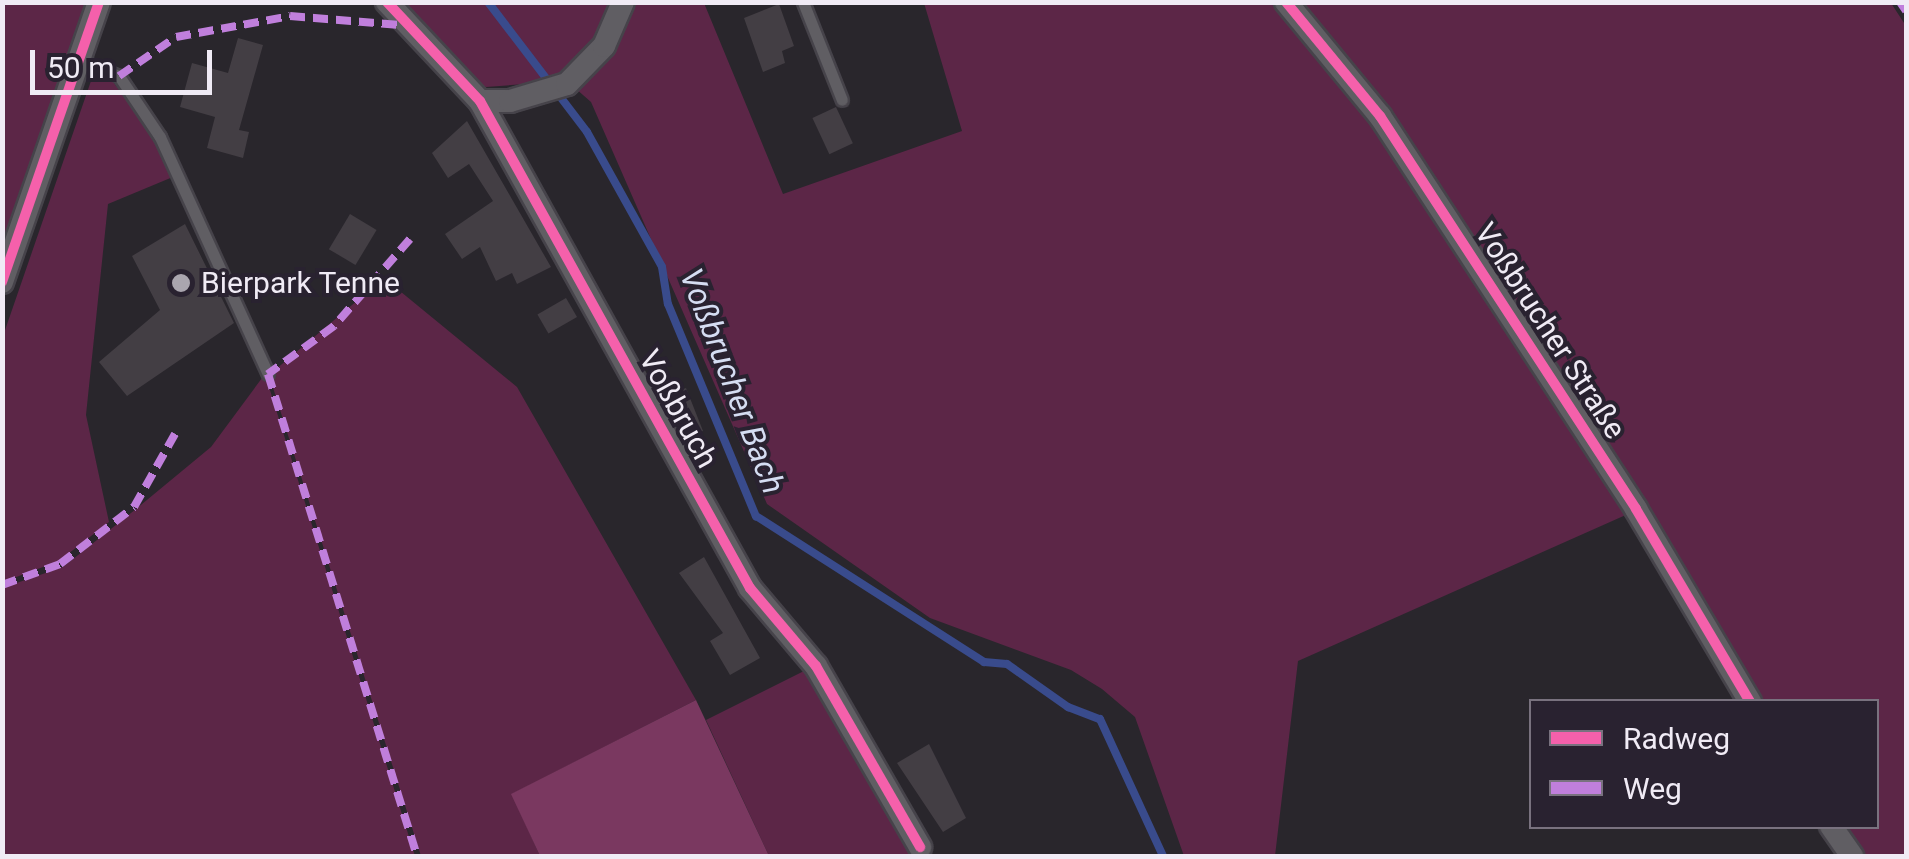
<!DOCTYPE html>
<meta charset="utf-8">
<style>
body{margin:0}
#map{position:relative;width:1909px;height:859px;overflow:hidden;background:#29262c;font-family:Roboto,sans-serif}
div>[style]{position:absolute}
.green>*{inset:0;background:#5c2647}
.forest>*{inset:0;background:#7a3860}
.stream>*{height:8px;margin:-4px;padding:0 4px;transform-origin:4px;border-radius:4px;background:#394b8c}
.building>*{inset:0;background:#433e44;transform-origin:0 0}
.roads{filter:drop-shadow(2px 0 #46434a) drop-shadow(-2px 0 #46434a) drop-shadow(0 2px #46434a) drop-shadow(0 -2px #46434a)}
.service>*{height:11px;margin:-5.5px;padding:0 5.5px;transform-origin:5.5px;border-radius:5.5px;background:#605e63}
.minor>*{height:22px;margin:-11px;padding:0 11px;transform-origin:11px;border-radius:11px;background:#605e63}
.quiet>*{height:8px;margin-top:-4px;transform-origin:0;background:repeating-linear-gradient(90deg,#c07fdc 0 15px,transparent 0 23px)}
.cycleway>*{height:10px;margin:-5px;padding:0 5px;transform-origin:5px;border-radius:5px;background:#f560ab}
.dots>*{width:28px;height:28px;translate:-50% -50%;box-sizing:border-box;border:5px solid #292230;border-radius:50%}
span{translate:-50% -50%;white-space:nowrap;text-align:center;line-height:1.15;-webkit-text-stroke:8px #292230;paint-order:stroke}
.poi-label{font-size:30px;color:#f0ebf5}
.left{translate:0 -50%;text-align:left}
.street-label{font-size:30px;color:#f0ebf5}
.water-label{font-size:32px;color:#d5ddf2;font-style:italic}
.frame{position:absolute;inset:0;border:5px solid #f0ebf5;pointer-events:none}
.legend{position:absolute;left:1529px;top:699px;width:350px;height:130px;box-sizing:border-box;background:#292230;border:2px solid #79727f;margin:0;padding:12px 18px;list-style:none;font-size:30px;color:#f0ebf5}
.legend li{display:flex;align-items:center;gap:20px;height:50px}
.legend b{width:50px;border:2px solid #79727f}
.scale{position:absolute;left:30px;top:50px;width:182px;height:45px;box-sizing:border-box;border:5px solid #f0ebf5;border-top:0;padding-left:12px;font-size:30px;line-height:35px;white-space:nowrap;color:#f0ebf5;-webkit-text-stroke:8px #292230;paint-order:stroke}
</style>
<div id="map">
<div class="green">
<div style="clip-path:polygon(3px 3px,92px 3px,3px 267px)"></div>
<div style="clip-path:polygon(399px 3px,619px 3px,586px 62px,551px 82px,486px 87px,460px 76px)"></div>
<div style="clip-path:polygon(634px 3px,704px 3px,783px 194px,962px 131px,924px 3px,1275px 3px,1381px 132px,1628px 514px,1298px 661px,1275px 856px,1184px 856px,1135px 717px,1102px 689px,1071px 670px,930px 618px,767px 504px,591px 102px,575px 88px,602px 65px)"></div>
<div style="clip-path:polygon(1297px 3px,1891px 3px,1906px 26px,1906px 856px,1866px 856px,1844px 827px,1876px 826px,1876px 702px,1764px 701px,1409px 139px)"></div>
<div style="clip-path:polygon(106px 72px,180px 174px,108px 204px,86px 415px,109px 522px,59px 561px,3px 582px,3px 336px,92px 78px)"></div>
<div style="clip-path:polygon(384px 278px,517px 387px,696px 700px,512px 794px,540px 856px,421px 856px,269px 375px)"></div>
<div style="clip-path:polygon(265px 374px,415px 856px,3px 856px,2px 588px,63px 567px,136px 509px,211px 447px)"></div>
<div style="clip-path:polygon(812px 667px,920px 856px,769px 856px,706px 720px)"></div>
</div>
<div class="forest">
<div style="clip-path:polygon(696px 700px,769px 856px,540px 856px,511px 794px)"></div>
</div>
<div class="stream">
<div style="left:488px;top:2px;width:163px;rotate:52.7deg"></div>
<div style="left:587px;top:132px;width:154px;rotate:60.9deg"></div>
<div style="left:662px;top:267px;width:37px;rotate:81deg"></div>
<div style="left:668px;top:304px;width:230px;rotate:67.5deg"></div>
<div style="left:756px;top:516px;width:271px;rotate:32.6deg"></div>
<div style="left:984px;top:662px;width:23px;rotate:5deg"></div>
<div style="left:1007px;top:664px;width:75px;rotate:35.2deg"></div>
<div style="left:1068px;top:707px;width:34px;rotate:21deg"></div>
<div style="left:1100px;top:719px;width:151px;rotate:65.3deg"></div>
</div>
<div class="building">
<div style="clip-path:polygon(779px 4px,794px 46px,782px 51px,785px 63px,763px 72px,744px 18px)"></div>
<div style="clip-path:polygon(238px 38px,263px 45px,239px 130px,249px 132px,243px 158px,207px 148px,215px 117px,180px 107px,192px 63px,228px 73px)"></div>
<div style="left:836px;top:107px;width:40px;height:26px;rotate:65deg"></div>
<div style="clip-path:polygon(467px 121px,551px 267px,517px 284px,512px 273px,496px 281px,480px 247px,462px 259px,445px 234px,493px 201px,469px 164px,448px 178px,432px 153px)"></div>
<div style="left:350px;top:214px;width:31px;height:41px;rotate:31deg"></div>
<div style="clip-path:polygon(185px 224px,234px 323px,127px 396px,99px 362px,160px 310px,132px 256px)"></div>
<div style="left:566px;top:298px;width:22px;height:33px;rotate:60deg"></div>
<div style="clip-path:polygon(686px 388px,703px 431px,684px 438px,663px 397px)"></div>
<div style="clip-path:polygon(704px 557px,760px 658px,730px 675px,710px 641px,723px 633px,679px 573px)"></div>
<div style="clip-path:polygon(929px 744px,966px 818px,943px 832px,897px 763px)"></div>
</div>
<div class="roads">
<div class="service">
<div style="left:803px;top:2px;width:105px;rotate:68.3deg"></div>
<div style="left:82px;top:61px;width:40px;rotate:22deg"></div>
<div style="left:119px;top:76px;width:73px;rotate:56.1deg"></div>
<div style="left:160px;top:137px;width:260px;rotate:65.5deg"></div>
</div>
<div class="minor">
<div style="left:387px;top:2px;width:136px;rotate:46.8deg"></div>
<div style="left:480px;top:101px;width:557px;rotate:61deg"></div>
<div style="left:750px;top:588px;width:102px;rotate:49.8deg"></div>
<div style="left:816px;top:666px;width:209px;rotate:60.1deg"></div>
<div style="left:1286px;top:2px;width:148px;rotate:50.5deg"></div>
<div style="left:1380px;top:116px;width:469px;rotate:56.9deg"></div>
<div style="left:1636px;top:509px;width:224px;rotate:59.4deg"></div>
<div style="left:480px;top:101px;width:30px"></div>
<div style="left:510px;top:101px;width:59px;rotate:-16.6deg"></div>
<div style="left:567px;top:84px;width:53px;rotate:-45.8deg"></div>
<div style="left:604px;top:46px;width:48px;rotate:-66.6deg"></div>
<div style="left:2px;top:282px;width:296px;rotate:-70.9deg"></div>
<div style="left:1831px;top:826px;width:37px;rotate:55deg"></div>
</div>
</div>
<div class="quiet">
<div style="left:1900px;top:2px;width:11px;rotate:56deg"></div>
<div style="left:119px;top:76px;width:69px;rotate:-34.4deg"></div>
<div style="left:176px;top:37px;width:116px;rotate:-10.4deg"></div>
<div style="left:290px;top:16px;width:110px;rotate:4.7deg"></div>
<div style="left:410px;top:239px;width:116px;rotate:131.1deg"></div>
<div style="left:334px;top:326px;width:82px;rotate:144deg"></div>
<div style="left:268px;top:374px;width:505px;rotate:72.82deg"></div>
<div style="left:2px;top:585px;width:62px;rotate:-19.9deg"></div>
<div style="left:60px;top:564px;width:93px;rotate:-37.6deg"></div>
<div style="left:134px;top:507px;width:84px;rotate:-60.7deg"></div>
</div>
<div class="cycleway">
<div style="left:387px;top:2px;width:136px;rotate:46.8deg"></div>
<div style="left:480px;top:101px;width:557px;rotate:61deg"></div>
<div style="left:750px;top:588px;width:102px;rotate:49.8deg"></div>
<div style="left:816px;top:666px;width:209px;rotate:60.1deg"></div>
<div style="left:1286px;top:2px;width:148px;rotate:50.5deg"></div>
<div style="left:1380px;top:116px;width:469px;rotate:56.9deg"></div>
<div style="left:1636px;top:509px;width:224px;rotate:59.4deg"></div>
<div style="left:2px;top:282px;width:296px;rotate:-70.9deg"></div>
</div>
<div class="dots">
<div style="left:181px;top:283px;background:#aaa6af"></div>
</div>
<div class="poi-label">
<span class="left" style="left:201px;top:283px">Bierpark Tenne</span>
</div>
<div class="street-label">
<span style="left:1550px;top:331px;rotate:57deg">Voßbrucher Straße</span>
<span style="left:678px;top:409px;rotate:61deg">Voßbruch</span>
</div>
<div class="water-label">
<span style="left:732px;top:381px;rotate:69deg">Voßbrucher Bach</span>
</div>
<div class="frame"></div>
<ul class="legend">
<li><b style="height:12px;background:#f560ab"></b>Radweg</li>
<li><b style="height:12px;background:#c07fdc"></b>Weg</li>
</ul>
<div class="scale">50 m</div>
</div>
